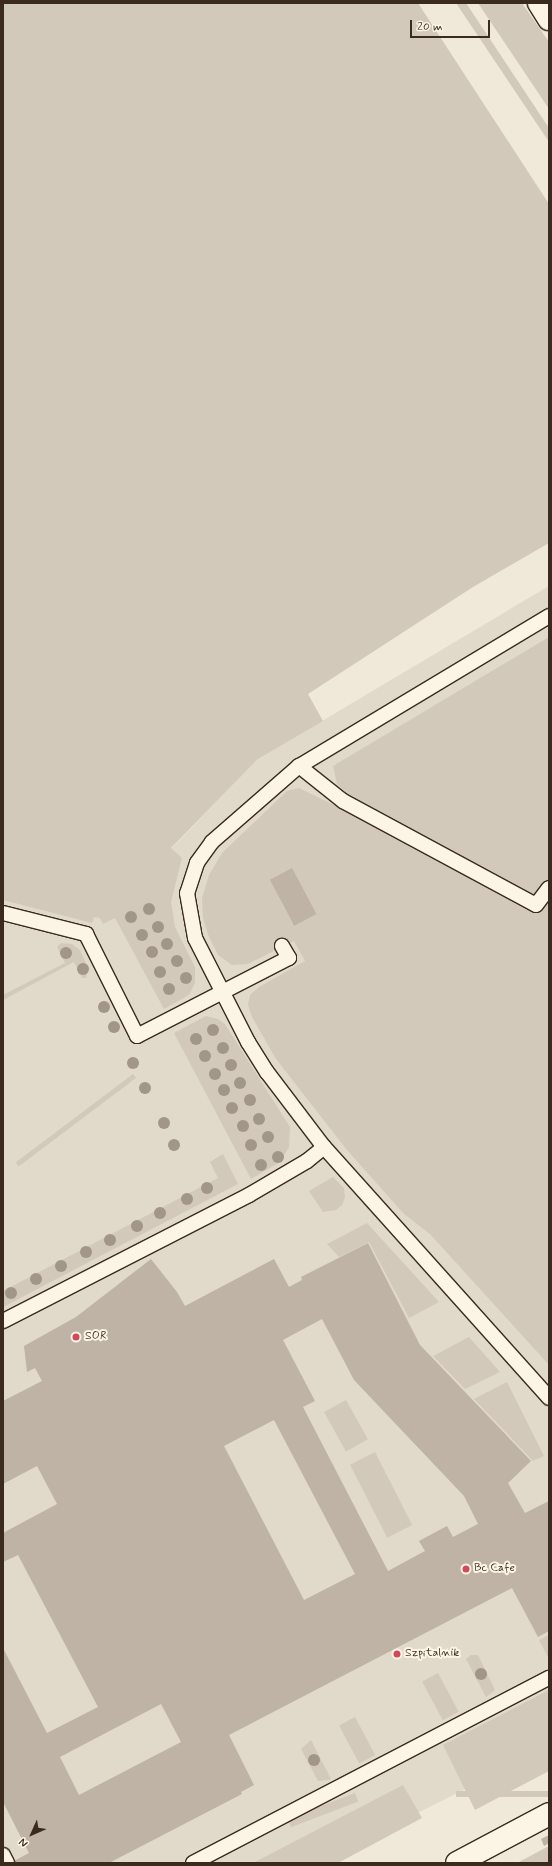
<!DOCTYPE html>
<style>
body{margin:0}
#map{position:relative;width:552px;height:1866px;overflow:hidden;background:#f0e9d9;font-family:Mynerve,sans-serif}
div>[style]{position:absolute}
.built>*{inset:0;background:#e1d9c9}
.green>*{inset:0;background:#d2c9ba;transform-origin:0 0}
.building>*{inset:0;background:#beb3a4;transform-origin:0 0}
.roads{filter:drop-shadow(1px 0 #3b2a1e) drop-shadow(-1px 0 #3b2a1e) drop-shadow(0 1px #3b2a1e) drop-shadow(0 -1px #3b2a1e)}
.lane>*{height:14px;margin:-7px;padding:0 7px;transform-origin:7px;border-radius:7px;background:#fcf5e5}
.street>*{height:22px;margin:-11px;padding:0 11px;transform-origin:11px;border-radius:11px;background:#fcf5e5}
.primary>*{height:22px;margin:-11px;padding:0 11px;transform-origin:11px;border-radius:11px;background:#fcf5e5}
.trees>*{width:12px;height:12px;margin:-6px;border-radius:50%;background:#a19688}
.dots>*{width:11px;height:11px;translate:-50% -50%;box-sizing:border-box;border:2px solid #fcf5e5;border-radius:50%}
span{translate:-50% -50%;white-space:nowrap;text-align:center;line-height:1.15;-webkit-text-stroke:4px #fcf5e5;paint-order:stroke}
.poi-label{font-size:12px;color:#3b2a1e}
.left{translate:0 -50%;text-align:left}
.frame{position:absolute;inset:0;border:4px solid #3b2a1e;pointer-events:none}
.north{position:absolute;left:12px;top:1814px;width:40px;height:40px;-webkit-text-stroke:3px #fcf5e5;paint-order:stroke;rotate:225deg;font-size:11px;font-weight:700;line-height:16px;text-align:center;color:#3b2a1e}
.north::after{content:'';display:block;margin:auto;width:14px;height:18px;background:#3b2a1e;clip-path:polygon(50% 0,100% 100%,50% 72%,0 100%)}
.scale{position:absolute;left:410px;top:20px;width:80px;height:18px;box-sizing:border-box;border:2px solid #3b2a1e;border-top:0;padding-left:5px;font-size:12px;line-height:14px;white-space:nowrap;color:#3b2a1e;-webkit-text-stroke:3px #fcf5e5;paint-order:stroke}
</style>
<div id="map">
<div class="built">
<div style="clip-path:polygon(549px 586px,549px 1747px,318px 1863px,3px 1863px,3px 893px,111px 911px,258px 759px)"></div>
</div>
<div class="green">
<div style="clip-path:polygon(3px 3px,418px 3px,549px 204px,549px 543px,473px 587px,308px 694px,323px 721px,258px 759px,171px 848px,182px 858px,171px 902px,175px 927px,195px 967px,195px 983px,189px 995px,164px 1009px,115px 918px,103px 924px,100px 918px,94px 917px,92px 923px,3px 900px)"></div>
<div style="clip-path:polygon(456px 3px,466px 3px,549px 128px,549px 142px)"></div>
<div style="clip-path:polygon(478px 3px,522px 3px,549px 42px,549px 109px)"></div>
<div style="clip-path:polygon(549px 637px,549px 1365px,430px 1234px,404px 1214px,347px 1150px,276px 1059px,252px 1017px,248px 1005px,250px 995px,259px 987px,305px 961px,294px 941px,248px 964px,232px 965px,218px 955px,209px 937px,203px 918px,202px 898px,209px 875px,222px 853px,287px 791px,299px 788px,336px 806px,345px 791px,337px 784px,333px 766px)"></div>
<div style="clip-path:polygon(61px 943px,72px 944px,80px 950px,88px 968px,86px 978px,82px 978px,74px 962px,3px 1000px,3px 995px,65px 963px,57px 947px)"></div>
<div style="clip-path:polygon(206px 1016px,218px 1019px,225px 1024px,290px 1127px,289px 1147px,280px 1162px,251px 1179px,174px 1033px)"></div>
<div style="left:133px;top:1074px;width:5px;height:147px;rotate:53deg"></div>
<div style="clip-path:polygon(223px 1154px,238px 1184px,3px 1307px,3px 1291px,218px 1178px,210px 1162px)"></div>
<div style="clip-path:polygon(333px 1177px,344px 1188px,345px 1197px,342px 1205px,336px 1210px,323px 1212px,309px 1191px)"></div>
<div style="clip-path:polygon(367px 1223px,439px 1302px,409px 1318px,369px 1242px,339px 1257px,327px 1244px)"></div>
<div style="clip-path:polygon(469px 1337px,500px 1372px,465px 1389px,433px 1356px)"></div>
<div style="clip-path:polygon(507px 1382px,544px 1456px,533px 1461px,474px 1399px)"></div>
<div style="left:346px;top:1400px;width:45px;height:25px;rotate:61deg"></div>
<div style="left:375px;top:1452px;width:82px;height:28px;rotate:63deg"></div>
<div style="clip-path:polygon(549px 1635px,549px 1659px,539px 1640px)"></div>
<div style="clip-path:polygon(471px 1655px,478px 1655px,495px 1690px,486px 1697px,466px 1659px)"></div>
<div style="left:438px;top:1673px;width:44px;height:18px;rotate:62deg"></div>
<div style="clip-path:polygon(549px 1690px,549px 1771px,475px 1810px,443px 1745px)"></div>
<div style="left:355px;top:1717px;width:43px;height:18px;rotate:62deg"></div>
<div style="clip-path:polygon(311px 1740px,331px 1779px,328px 1780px,318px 1781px,301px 1749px)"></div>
<div style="clip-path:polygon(403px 1785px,422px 1818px,338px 1863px,253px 1863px)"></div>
<div style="left:549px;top:1791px;width:6px;height:93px;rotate:90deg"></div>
<div style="left:355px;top:1793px;width:9px;height:72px;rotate:69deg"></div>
<div style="clip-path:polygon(549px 1846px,549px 1863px,517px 1863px)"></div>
</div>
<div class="building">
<div style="left:292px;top:868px;width:52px;height:25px;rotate:62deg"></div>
<div style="clip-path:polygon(evenodd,368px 1243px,420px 1345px,531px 1461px,508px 1483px,525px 1513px,549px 1501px,549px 1631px,538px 1637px,512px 1588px,229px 1735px,254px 1785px,241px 1792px,242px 1794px,109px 1863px,15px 1863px,14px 1861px,29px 1853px,3px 1802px,3px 1648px,47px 1733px,98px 1707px,18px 1555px,3px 1562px,3px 1533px,57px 1504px,37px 1466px,3px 1484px,3px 1401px,42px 1381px,35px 1368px,27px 1372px,24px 1346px,76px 1317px,151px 1259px,177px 1292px,185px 1306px,274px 1259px,289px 1287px,302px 1280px,301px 1277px,368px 1243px,322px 1319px,354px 1380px,464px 1496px,478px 1524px,453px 1537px,447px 1526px,419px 1541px,425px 1551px,388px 1571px,303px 1407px,315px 1401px,283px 1340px,322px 1319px,368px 1243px,274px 1420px,355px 1574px,304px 1600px,224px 1446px,274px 1420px,368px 1243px,161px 1704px,181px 1742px,79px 1795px,60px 1757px,161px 1704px)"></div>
<div style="clip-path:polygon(549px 1835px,549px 1843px,544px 1846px,541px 1839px)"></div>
</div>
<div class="roads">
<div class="lane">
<div style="left:549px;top:616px;width:292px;rotate:149deg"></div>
<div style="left:299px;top:766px;width:116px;rotate:138.9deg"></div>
<div style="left:212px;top:842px;width:26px;rotate:126deg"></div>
<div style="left:197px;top:863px;width:32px;rotate:108deg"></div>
<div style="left:187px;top:893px;width:46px;rotate:79.9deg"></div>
<div style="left:195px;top:938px;width:117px;rotate:63deg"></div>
<div style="left:248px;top:1042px;width:36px;rotate:58deg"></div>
<div style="left:267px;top:1072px;width:94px;rotate:52.8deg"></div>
<div style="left:324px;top:1147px;width:337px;rotate:48.1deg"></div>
<div style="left:299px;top:766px;width:56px;rotate:38.5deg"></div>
<div style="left:343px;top:801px;width:219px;rotate:28.3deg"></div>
<div style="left:536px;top:905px;width:21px;rotate:-53deg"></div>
<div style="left:3px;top:913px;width:86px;rotate:14.2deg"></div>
<div style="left:86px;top:934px;width:114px;rotate:63.4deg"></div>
<div style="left:137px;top:1036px;width:171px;rotate:-27.2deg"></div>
<div style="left:289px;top:958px;width:14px;rotate:-120deg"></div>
<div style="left:3px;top:1321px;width:276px;rotate:-27.1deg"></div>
<div style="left:249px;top:1195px;width:67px;rotate:-30.4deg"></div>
<div style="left:307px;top:1161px;width:22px;rotate:-39deg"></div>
<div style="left:3px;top:1855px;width:9px;rotate:63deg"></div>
<div style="left:193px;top:1863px;width:401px;rotate:-27.5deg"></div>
</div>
<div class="street">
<div style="left:457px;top:1863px;width:104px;rotate:-28deg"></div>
</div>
<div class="primary">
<div style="left:539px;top:3px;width:19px;rotate:58deg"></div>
</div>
</div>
<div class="trees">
<div style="left:149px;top:909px"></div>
<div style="left:131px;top:917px"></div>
<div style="left:158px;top:927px"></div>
<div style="left:142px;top:935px"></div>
<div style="left:167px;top:944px"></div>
<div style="left:152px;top:952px"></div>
<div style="left:66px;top:953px"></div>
<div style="left:177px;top:961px"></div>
<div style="left:83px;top:969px"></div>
<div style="left:160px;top:972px"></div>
<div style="left:186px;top:978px"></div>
<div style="left:169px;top:989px"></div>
<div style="left:104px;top:1007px"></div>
<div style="left:114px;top:1027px"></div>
<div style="left:213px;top:1030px"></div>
<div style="left:196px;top:1039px"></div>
<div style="left:223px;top:1048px"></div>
<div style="left:205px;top:1056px"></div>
<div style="left:133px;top:1063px"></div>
<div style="left:231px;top:1065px"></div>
<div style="left:215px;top:1074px"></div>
<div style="left:240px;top:1083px"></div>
<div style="left:145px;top:1088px"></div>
<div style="left:224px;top:1090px"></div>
<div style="left:250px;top:1100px"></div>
<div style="left:232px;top:1108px"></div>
<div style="left:259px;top:1119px"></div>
<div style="left:164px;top:1123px"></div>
<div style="left:243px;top:1126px"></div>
<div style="left:268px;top:1137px"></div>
<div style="left:174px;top:1145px"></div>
<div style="left:251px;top:1145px"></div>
<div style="left:278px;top:1157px"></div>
<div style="left:261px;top:1165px"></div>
<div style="left:207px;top:1188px"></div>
<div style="left:187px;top:1199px"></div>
<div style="left:160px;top:1213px"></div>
<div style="left:137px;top:1226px"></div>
<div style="left:110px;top:1240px"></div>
<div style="left:86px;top:1252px"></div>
<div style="left:61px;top:1266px"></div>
<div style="left:36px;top:1279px"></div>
<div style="left:11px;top:1293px"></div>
<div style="left:481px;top:1674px"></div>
<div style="left:314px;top:1760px"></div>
</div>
<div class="dots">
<div style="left:76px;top:1337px;background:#d1495b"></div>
<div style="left:466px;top:1569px;background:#d1495b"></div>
<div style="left:397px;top:1654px;background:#d1495b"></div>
</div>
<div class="poi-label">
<span class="left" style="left:85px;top:1337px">SOR</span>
<span class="left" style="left:474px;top:1569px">Bc Cafe</span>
<span class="left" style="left:405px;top:1654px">Szpitalnik</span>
</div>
<div class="frame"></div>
<div class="north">N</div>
<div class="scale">20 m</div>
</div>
